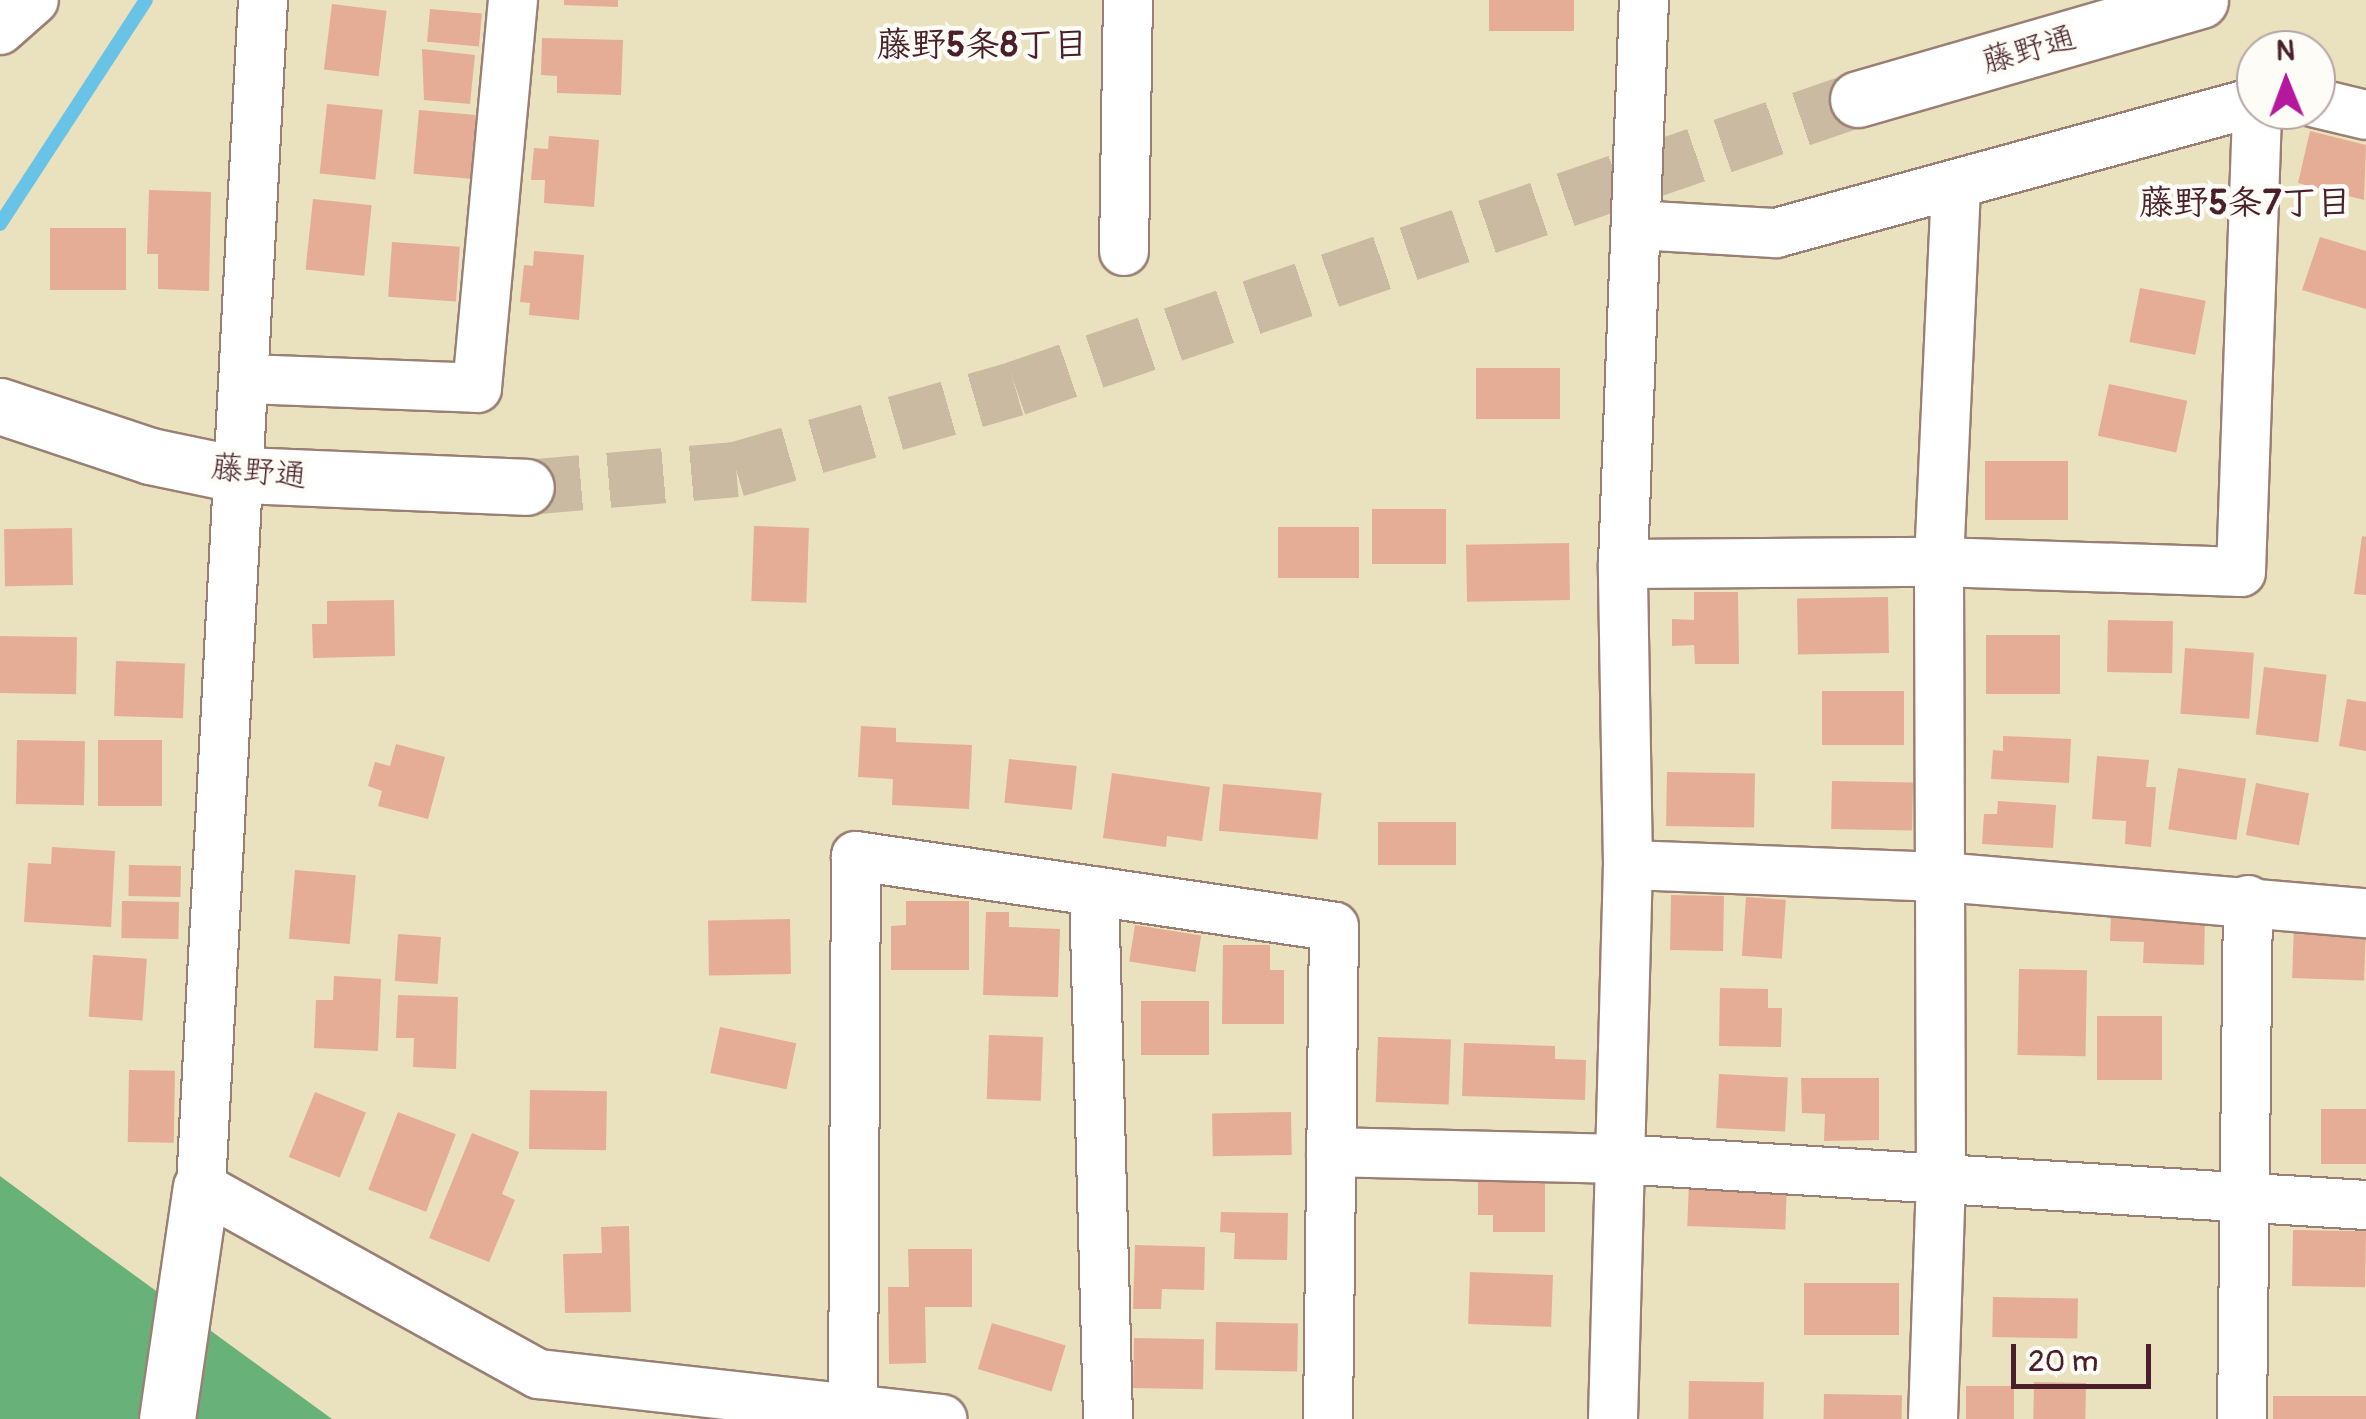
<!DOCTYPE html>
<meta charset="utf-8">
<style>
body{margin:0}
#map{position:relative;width:2366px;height:1419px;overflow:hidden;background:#eae1be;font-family:Pangolin,"Klee One",sans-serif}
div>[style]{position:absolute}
.forest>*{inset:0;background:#68b27a}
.stream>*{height:14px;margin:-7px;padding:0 7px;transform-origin:7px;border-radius:7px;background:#69c3e7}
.building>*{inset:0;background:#e5ad95;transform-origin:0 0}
.tertiary-tunnel>*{height:55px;margin-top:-27.5px;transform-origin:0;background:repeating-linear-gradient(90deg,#cabaa1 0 55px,transparent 0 83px)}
.roads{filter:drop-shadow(2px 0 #9a8074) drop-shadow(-2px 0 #9a8074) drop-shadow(0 2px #9a8074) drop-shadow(0 -2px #9a8074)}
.minor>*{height:48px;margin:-24px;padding:0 24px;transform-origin:24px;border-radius:24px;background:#fff}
.tertiary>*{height:55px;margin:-27.5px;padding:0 27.5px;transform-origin:27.5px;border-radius:27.5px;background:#fff}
span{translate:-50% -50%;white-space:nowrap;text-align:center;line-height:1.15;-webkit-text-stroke:9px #fdfcf7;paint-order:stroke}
.street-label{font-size:32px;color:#4a1f2b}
.neighbourhood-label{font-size:35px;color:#4a1f2b;font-weight:700}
.north{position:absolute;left:2236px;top:30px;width:100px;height:100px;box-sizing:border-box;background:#fdfcf7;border:2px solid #b5a4a5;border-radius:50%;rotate:359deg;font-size:28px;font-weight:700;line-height:40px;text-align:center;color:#4a1f2b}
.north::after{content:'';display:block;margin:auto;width:35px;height:45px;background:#b5179e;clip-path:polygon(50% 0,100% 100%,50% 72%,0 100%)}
.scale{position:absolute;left:2011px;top:1344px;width:140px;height:45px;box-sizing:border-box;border:5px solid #4a1f2b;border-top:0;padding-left:12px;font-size:30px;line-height:35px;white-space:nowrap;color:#4a1f2b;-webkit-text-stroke:8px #fdfcf7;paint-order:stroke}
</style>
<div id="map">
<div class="forest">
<div style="clip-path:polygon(0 1176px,93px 1245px,332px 1419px,0 1419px)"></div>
</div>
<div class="stream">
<div style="left:0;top:224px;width:267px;rotate:-56.9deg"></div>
</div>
<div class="building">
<div style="clip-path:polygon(564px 0,618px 0,618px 7px,564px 5px)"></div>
<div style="left:1489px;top:0;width:85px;height:31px"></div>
<div style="left:332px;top:4px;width:55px;height:66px;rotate:7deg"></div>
<div style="left:430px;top:9px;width:52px;height:33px;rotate:5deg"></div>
<div style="clip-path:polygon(542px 38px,623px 40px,621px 95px,557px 93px,557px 76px,541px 75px)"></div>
<div style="clip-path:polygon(422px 49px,475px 55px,470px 104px,424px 100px)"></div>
<div style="left:327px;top:104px;width:56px;height:70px;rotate:6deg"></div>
<div style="left:419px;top:110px;width:57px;height:64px;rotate:5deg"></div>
<div style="clip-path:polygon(2310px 131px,2366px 145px,2364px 200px,2298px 183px)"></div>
<div style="clip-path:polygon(549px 136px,599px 140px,594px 207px,544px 203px,545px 180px,531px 180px,534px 148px,548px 149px)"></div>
<div style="clip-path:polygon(149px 190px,211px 192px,209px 291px,158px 289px,158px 254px,147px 254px)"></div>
<div style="left:313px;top:199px;width:59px;height:71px;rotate:6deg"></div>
<div style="left:50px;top:228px;width:76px;height:62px"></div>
<div style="clip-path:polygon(2320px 237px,2366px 251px,2366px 309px,2302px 290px)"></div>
<div style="left:392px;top:242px;width:68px;height:55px;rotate:4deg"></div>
<div style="clip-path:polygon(534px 251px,584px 255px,579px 320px,529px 315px,530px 303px,520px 302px,524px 265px,533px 266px)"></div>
<div style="left:2140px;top:288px;width:67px;height:55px;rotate:11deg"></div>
<div style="left:1476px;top:368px;width:84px;height:51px"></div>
<div style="left:2109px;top:384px;width:80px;height:53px;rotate:12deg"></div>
<div style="left:1985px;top:461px;width:83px;height:59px"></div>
<div style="left:1372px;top:509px;width:74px;height:55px"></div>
<div style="left:754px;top:526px;width:55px;height:75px;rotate:2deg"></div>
<div style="left:1278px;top:527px;width:81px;height:51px"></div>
<div style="left:72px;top:528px;width:57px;height:68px;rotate:89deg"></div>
<div style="clip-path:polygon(2362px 536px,2366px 537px,2366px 595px,2354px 594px)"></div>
<div style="left:1569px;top:543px;width:57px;height:103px;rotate:89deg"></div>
<div style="clip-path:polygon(1694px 592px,1738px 592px,1739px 664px,1695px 664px,1694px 645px,1672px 646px,1672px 619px,1694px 620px)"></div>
<div style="left:1888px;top:597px;width:56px;height:91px;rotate:89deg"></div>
<div style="clip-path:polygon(394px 600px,395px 656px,313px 658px,312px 624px,327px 624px,327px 601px)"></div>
<div style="left:2108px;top:620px;width:65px;height:52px;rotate:1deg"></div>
<div style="left:1986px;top:635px;width:74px;height:59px"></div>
<div style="left:0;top:636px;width:77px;height:57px;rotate:1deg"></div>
<div style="left:2185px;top:648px;width:69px;height:66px;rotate:4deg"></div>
<div style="left:116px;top:661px;width:69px;height:55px;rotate:2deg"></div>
<div style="left:2264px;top:667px;width:63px;height:68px;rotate:7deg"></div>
<div style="left:1822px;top:691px;width:82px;height:54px"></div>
<div style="clip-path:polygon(2347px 699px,2366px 702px,2366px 751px,2339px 746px)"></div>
<div style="clip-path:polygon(861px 726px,896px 728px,896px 742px,972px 745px,969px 809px,892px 805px,893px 779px,858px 777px)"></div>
<div style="clip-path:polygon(2003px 736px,2071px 739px,2069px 783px,1991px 779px,1993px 750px,2003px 751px)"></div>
<div style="left:17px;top:740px;width:68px;height:64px;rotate:1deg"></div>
<div style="left:98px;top:740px;width:64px;height:66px"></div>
<div style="clip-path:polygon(396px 744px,445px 757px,428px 819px,378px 806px,382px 791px,368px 786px,375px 762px,390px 766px)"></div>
<div style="clip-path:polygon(2097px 756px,2149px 760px,2146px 787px,2156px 787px,2151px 847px,2125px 844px,2126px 821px,2092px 819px)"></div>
<div style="left:1009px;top:759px;width:68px;height:44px;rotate:6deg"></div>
<div style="left:2178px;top:768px;width:69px;height:62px;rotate:9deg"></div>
<div style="left:1667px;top:772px;width:88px;height:54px;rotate:1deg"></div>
<div style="clip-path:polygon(1112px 773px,1210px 787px,1202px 841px,1167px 836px,1166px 847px,1103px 838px)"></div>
<div style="left:1832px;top:781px;width:81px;height:48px;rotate:1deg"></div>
<div style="left:2256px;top:783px;width:54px;height:53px;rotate:11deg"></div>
<div style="left:1223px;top:784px;width:99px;height:47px;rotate:5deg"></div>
<div style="clip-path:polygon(1998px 801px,2056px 805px,2053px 848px,1982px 844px,1984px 814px,1997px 814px)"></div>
<div style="left:1378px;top:822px;width:78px;height:43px"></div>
<div style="clip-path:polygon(52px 847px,115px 851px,111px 927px,24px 922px,28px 863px,51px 864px)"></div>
<div style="left:129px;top:865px;width:52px;height:31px;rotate:1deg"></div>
<div style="left:295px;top:870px;width:61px;height:69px;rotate:5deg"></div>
<div style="left:1671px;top:895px;width:53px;height:55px;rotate:1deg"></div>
<div style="left:1746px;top:897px;width:40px;height:59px;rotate:4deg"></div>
<div style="left:122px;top:901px;width:57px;height:37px;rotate:1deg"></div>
<div style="clip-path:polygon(906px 901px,969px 901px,969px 970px,891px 970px,891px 926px,906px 925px)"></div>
<div style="clip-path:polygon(986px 912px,1009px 912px,1009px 927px,1060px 929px,1058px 997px,983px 995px)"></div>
<div style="clip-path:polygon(2111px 914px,2205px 917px,2204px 965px,2143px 963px,2144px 942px,2110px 941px)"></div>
<div style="left:790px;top:919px;width:55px;height:82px;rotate:89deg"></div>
<div style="left:2294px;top:924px;width:72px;height:54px;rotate:2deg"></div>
<div style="left:1135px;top:925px;width:67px;height:37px;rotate:9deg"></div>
<div style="left:398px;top:934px;width:43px;height:47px;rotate:4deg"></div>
<div style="clip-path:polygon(1223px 945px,1270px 945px,1270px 970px,1284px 970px,1284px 1024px,1222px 1024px)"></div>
<div style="left:93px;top:955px;width:54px;height:62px;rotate:4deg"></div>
<div style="left:2019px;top:969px;width:68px;height:86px;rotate:1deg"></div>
<div style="clip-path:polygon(334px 976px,381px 979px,378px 1051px,314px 1048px,316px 1000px,333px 1000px)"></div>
<div style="clip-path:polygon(1720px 988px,1768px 989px,1768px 1008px,1782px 1008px,1781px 1047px,1719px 1046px)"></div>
<div style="clip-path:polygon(398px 995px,458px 997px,456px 1069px,413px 1067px,414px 1038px,396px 1038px)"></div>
<div style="left:1209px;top:1001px;width:54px;height:68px;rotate:90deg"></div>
<div style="left:2097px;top:1016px;width:65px;height:64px"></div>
<div style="left:720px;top:1027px;width:78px;height:47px;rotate:12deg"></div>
<div style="left:989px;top:1035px;width:54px;height:64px;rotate:2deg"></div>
<div style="left:1378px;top:1037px;width:73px;height:65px;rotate:2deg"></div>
<div style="clip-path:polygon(1464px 1043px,1555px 1046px,1555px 1059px,1586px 1060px,1585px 1100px,1462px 1096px)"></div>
<div style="left:129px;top:1070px;width:46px;height:72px;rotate:1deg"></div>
<div style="left:1719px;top:1074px;width:69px;height:54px;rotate:3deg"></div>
<div style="clip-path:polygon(1801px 1078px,1879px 1078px,1879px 1140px,1824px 1141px,1825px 1114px,1802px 1113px)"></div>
<div style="left:530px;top:1090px;width:77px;height:59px;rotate:1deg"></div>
<div style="left:315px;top:1092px;width:55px;height:70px;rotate:22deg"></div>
<div style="left:2321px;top:1109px;width:45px;height:55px"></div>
<div style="left:398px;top:1112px;width:62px;height:83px;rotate:21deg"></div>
<div style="left:1291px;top:1112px;width:43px;height:79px;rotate:89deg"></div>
<div style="clip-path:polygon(472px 1133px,519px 1152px,502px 1194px,515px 1200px,489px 1262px,429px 1238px)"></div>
<div style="left:1689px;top:1179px;width:98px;height:47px;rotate:2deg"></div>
<div style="clip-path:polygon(1545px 1180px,1545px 1232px,1493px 1232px,1493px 1215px,1478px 1215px,1478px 1181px)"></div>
<div style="clip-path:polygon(1221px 1212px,1288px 1213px,1287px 1260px,1234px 1259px,1235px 1233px,1220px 1232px)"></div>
<div style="clip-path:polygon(629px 1226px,631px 1312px,565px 1313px,563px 1254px,602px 1253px,601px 1227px)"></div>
<div style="left:2293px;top:1230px;width:73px;height:56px;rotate:1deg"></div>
<div style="clip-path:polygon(1135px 1245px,1205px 1247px,1204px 1290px,1162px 1289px,1161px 1309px,1133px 1309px)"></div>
<div style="clip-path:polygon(908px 1249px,972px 1249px,972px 1307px,925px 1307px,926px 1363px,889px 1364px,888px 1287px,909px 1287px)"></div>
<div style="left:1470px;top:1272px;width:83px;height:52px;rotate:2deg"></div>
<div style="left:1804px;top:1283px;width:95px;height:52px"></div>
<div style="left:1993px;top:1297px;width:85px;height:40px;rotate:1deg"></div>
<div style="left:1216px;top:1322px;width:82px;height:48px;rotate:1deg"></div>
<div style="left:992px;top:1323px;width:77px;height:48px;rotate:17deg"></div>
<div style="left:1134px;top:1338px;width:70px;height:50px;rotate:1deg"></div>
<div style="left:1689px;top:1381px;width:75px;height:38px;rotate:1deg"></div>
<div style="left:2034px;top:1382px;width:52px;height:37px;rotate:1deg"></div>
<div style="left:1966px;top:1386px;width:48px;height:33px"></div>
<div style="left:1824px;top:1394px;width:78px;height:25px;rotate:1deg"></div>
<div style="left:2273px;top:1396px;width:93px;height:23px"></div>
</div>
<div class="tertiary-tunnel">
<div style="left:526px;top:487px;width:211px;rotate:-4.9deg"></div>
<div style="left:736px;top:469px;width:291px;rotate:-16.1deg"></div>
<div style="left:1016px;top:388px;width:890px;rotate:-18.94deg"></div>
</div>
<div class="roads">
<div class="minor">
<div style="left:263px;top:0;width:1189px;rotate:92.99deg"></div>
<div style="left:201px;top:1187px;width:386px;rotate:29deg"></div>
<div style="left:539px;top:1374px;width:406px;rotate:6.4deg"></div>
<div style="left:0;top:30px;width:45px;rotate:-41.4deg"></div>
<div style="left:2316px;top:103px;width:51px;rotate:13.5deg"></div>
<div style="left:1636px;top:225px;width:140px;rotate:3.3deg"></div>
<div style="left:1776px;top:233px;width:498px;rotate:-15.3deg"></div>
<div style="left:1124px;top:251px;width:251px;rotate:-89.1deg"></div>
<div style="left:245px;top:379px;width:232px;rotate:2.2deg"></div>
<div style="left:477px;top:388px;width:390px;rotate:-84.7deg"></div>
<div style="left:1623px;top:564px;width:316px;rotate:-0.4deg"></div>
<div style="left:1939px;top:562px;width:302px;rotate:1.9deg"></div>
<div style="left:2241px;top:572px;width:462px;rotate:-88deg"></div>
<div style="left:1628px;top:865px;width:314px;rotate:2.2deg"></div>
<div style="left:1942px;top:877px;width:426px;rotate:4.9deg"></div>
<div style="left:1094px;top:891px;width:528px;rotate:88.48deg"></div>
<div style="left:1331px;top:1152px;width:287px;rotate:1.4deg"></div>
<div style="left:1618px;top:1159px;width:749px;rotate:3.52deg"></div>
<div style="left:853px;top:1408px;width:552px;rotate:-89.69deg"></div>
<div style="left:856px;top:856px;width:483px;rotate:8.4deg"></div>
<div style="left:1334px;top:927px;width:492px;rotate:90.7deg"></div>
<div style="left:1613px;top:1419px;width:554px;rotate:-88.45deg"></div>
<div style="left:1628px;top:865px;width:301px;rotate:-91deg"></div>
<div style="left:1623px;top:564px;width:564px;rotate:-87.87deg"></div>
<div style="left:1933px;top:1419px;width:239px;rotate:-88.1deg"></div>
<div style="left:1941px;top:1180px;width:618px;rotate:-90.19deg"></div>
<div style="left:1939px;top:562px;width:378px;rotate:-87.4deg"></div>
<div style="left:2242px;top:1419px;width:519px;rotate:-89.34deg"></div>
</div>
<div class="tertiary">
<div style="left:1858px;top:99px;width:356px;rotate:-16.1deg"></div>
<div style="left:0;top:406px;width:158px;rotate:18.4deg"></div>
<div style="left:150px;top:456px;width:93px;rotate:11.8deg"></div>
<div style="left:241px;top:475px;width:285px;rotate:2.4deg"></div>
<div style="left:167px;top:1419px;width:234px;rotate:-81.7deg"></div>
</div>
</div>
<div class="street-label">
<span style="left:2029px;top:50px;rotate:-16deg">藤野通</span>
<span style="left:259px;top:472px;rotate:6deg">藤野通</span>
</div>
<div class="neighbourhood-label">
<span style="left:982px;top:45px">藤野5条8丁目</span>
<span style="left:2245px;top:203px">藤野5条7丁目</span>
</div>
<div class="north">N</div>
<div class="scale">20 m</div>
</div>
